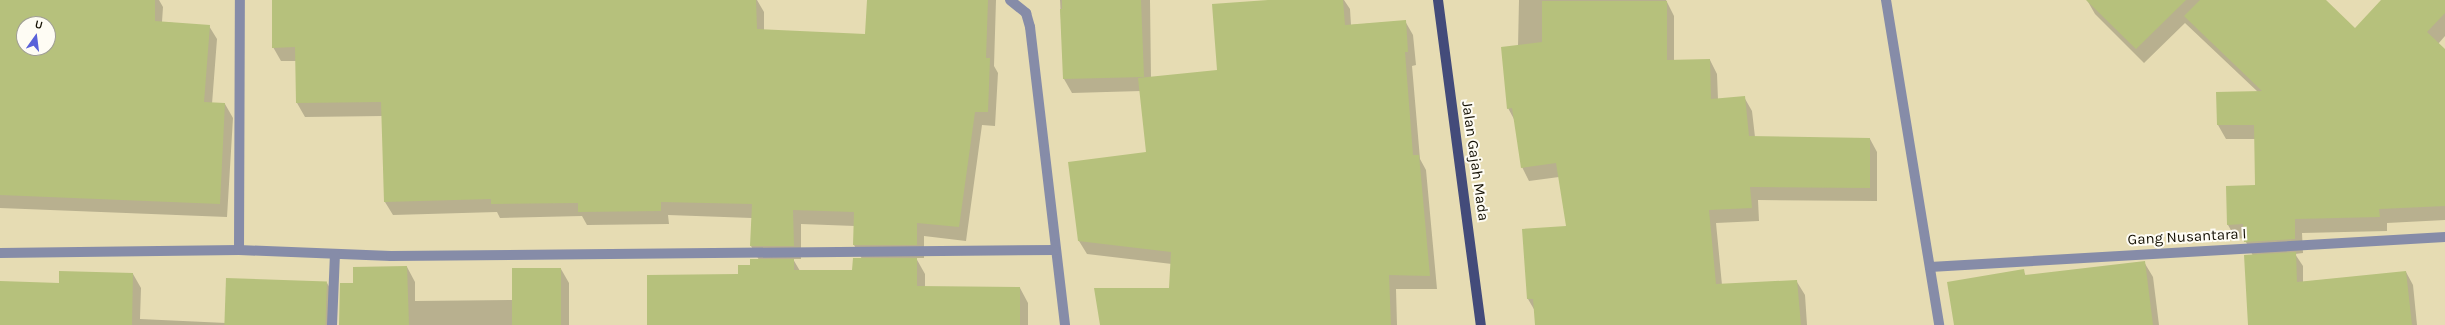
<!DOCTYPE html>
<style>
body{margin:0}
#map{position:relative;width:2445px;height:325px;overflow:hidden;background:#e6dcb3;font-family:Karla,sans-serif}
div>[style]{position:absolute}
.shadow>*{inset:0;background:#0003}
.building>*{inset:0;background:#b6c17c;transform-origin:0 0}
.minor>*{height:10px;margin:-5px;padding:0 5px;transform-origin:5px;border-radius:5px;background:#868ca8}
.major>*{height:10px;margin:-5px;padding:0 5px;transform-origin:5px;border-radius:5px;background:#434b7a}
span{translate:-50% -50%;white-space:nowrap;text-align:center;line-height:1.15;-webkit-text-stroke:4px #fefcf4;paint-order:stroke}
.street-label{font-size:15px;color:#141003}
.north{position:absolute;left:16px;top:16px;width:40px;height:40px;box-sizing:border-box;background:#fefcf4;border:1px solid #a09e94;border-radius:50%;rotate:14deg;font-size:11px;font-weight:700;line-height:16px;text-align:center;color:#141003}
.north::after{content:'';display:block;margin:auto;width:14px;height:18px;background:#5962d9;clip-path:polygon(50% 0,100% 100%,50% 72%,0 100%)}
</style>
<div id="map">
<div class="shadow">
<div style="clip-path:polygon(evenodd,0 0,159px 0,163px 7px,162px 22px,209px 26px,217px 39px,212px 104px,225px 104px,233px 118px,227px 217px,0 208px,0 0,24px 24px,48px 24px,48px 48px,24px 48px,24px 24px)"></div>
<div style="clip-path:polygon(evenodd,273px 0,757px 0,764px 12px,764px 31px,866px 35px,868px 0,996px 0,994px 66px,998px 73px,995px 126px,982px 125px,966px 241px,924px 236px,924px 258px,916px 258px,925px 274px,925px 287px,1020px 288px,1028px 303px,1028px 325px,648px 325px,739px 275px,759px 260px,751px 246px,752px 218px,668px 215px,669px 224px,587px 225px,582px 216px,500px 218px,497px 212px,393px 215px,385px 202px,383px 116px,305px 117px,297px 103px,296px 61px,281px 61px,273px 47px,273px 0,801px 224px,855px 226px,854px 245px,862px 259px,853px 271px,800px 271px,793px 259px,801px 259px,801px 224px)"></div>
<div style="clip-path:polygon(1060px 0,1150px 0,1151px 78px,1219px 71px,1281px 0,1344px 0,1350px 9px,1351px 25px,1405px 21px,1413px 35px,1416px 65px,1412px 66px,1420px 159px,1426px 170px,1437px 289px,1396px 289px,1397px 325px,1101px 325px,1170px 289px,1172px 264px,1087px 254px,1079px 241px,1147px 153px,1141px 91px,1072px 93px,1064px 79px)"></div>
<div style="clip-path:polygon(1519px 0,1666px 0,1674px 16px,1674px 61px,1710px 60px,1717px 74px,1718px 100px,1744px 97px,1752px 111px,1755px 137px,1870px 139px,1877px 152px,1877px 201px,1758px 200px,1759px 221px,1716px 223px,1722px 285px,1797px 282px,1805px 295px,1807px 325px,1536px 325px,1535px 311px,1528px 299px,1567px 227px,1559px 177px,1529px 181px,1522px 167px,1515px 121px,1508px 108px,1518px 46px)"></div>
<div style="clip-path:polygon(2087px 0,2325px 0,2355px 30px,2383px 0,2445px 2px,2445px 36px,2438px 44px,2445px 50px,2445px 220px,2387px 223px,2387px 231px,2302px 233px,2303px 253px,2295px 254px,2303px 266px,2303px 282px,2406px 272px,2413px 285px,2417px 325px,2249px 325px,2253px 256px,2244px 238px,2236px 239px,2228px 225px,2256px 186px,2255px 139px,2226px 139px,2218px 125px,2258px 92px,2185px 23px,2144px 63px,2095px 14px)"></div>
<div style="clip-path:polygon(2144px 262px,2153px 277px,2159px 325px,1955px 325px,2023px 271px,2026px 276px)"></div>
<div style="clip-path:polygon(407px 267px,415px 282px,415px 301px,513px 300px,561px 269px,569px 283px,569px 325px,339px 325px,354px 284px)"></div>
<div style="clip-path:polygon(133px 274px,141px 288px,140px 319px,226px 323px,327px 283px,335px 297px,334px 325px,0 325px,0 283px,60px 284px)"></div>
</div>
<div class="building">
<div style="clip-path:polygon(evenodd,0 0,155px 0,155px 21px,210px 25px,204px 102px,225px 103px,220px 204px,0 195px,0 0,24px 24px,48px 24px,48px 48px,24px 48px,24px 24px)"></div>
<div style="clip-path:polygon(272px 0,756px 0,757px 29px,865px 34px,867px 0,988px 0,986px 58px,990px 58px,988px 112px,975px 112px,959px 227px,917px 223px,917px 245px,853px 245px,854px 212px,793px 210px,794px 246px,750px 246px,752px 204px,661px 202px,661px 211px,578px 212px,578px 203px,491px 204px,491px 199px,384px 202px,381px 102px,296px 103px,295px 47px,272px 48px)"></div>
<div style="clip-path:polygon(1062px 0,1141px 0,1144px 77px,1063px 79px,1060px 9px,1062px 9px)"></div>
<div style="clip-path:polygon(1268px 0,1343px 0,1345px 25px,1406px 20px,1408px 52px,1405px 52px,1413px 155px,1419px 155px,1430px 276px,1389px 275px,1391px 325px,1100px 325px,1094px 288px,1169px 288px,1171px 252px,1078px 241px,1068px 162px,1146px 152px,1138px 78px,1217px 70px,1212px 4px)"></div>
<div style="clip-path:polygon(2086px 0,2186px 0,2136px 49px)"></div>
<div style="clip-path:polygon(2200px 0,2326px 0,2355px 28px,2381px 0,2445px 0,2445px 13px,2427px 32px,2445px 49px,2445px 206px,2379px 209px,2380px 217px,2295px 219px,2295px 239px,2244px 242px,2243px 224px,2227px 225px,2226px 186px,2255px 185px,2254px 125px,2217px 125px,2216px 92px,2262px 91px,2184px 16px)"></div>
<div style="clip-path:polygon(1542px 1px,1667px 1px,1667px 60px,1710px 59px,1711px 99px,1745px 96px,1749px 136px,1870px 138px,1870px 188px,1750px 187px,1752px 208px,1709px 210px,1716px 284px,1797px 280px,1801px 325px,1535px 325px,1533px 299px,1527px 299px,1522px 229px,1566px 226px,1556px 163px,1521px 168px,1512px 108px,1507px 109px,1501px 47px,1542px 42px)"></div>
<div style="clip-path:polygon(2296px 252px,2297px 282px,2406px 271px,2412px 325px,2248px 325px,2244px 255px)"></div>
<div style="clip-path:polygon(853px 258px,917px 258px,917px 286px,1020px 287px,1020px 325px,647px 325px,647px 275px,738px 274px,738px 265px,750px 265px,750px 259px,794px 259px,794px 270px,852px 270px)"></div>
<div style="clip-path:polygon(2145px 261px,2153px 325px,1954px 325px,1947px 282px,2024px 269px,2025px 275px)"></div>
<div style="clip-path:polygon(407px 266px,409px 325px,339px 325px,340px 283px,353px 283px,353px 267px)"></div>
<div style="left:512px;top:268px;width:49px;height:57px"></div>
<div style="clip-path:polygon(59px 271px,133px 273px,132px 325px,0 325px,0 281px,59px 283px)"></div>
<div style="left:226px;top:278px;width:101px;height:47px;rotate:2deg"></div>
</div>
<div class="minor">
<div style="left:1010px;top:0;width:21px;rotate:39deg"></div>
<div style="left:1026px;top:13px;width:15px;rotate:74deg"></div>
<div style="left:1030px;top:27px;width:300px;rotate:83.3deg"></div>
<div style="left:1886px;top:0;width:329px;rotate:80.7deg"></div>
<div style="left:239px;top:250px;width:250px;rotate:-89.8deg"></div>
<div style="left:0;top:253px;width:239px;rotate:-0.7deg"></div>
<div style="left:239px;top:250px;width:152px;rotate:2.3deg"></div>
<div style="left:391px;top:256px;width:664px;rotate:-0.52deg"></div>
<div style="left:1930px;top:267px;width:516px;rotate:-3.33deg"></div>
<div style="left:332px;top:325px;width:71px;rotate:-87.6deg"></div>
</div>
<div class="major">
<div style="left:1438px;top:0;width:328px;rotate:82.5deg"></div>
</div>
<div class="street-label">
<span style="left:1475px;top:161px;rotate:82deg">Jalan Gajah Mada</span>
<span style="left:2187px;top:237px;rotate:-3deg">Gang Nusantara I</span>
</div>
<div class="north">U</div>
</div>
